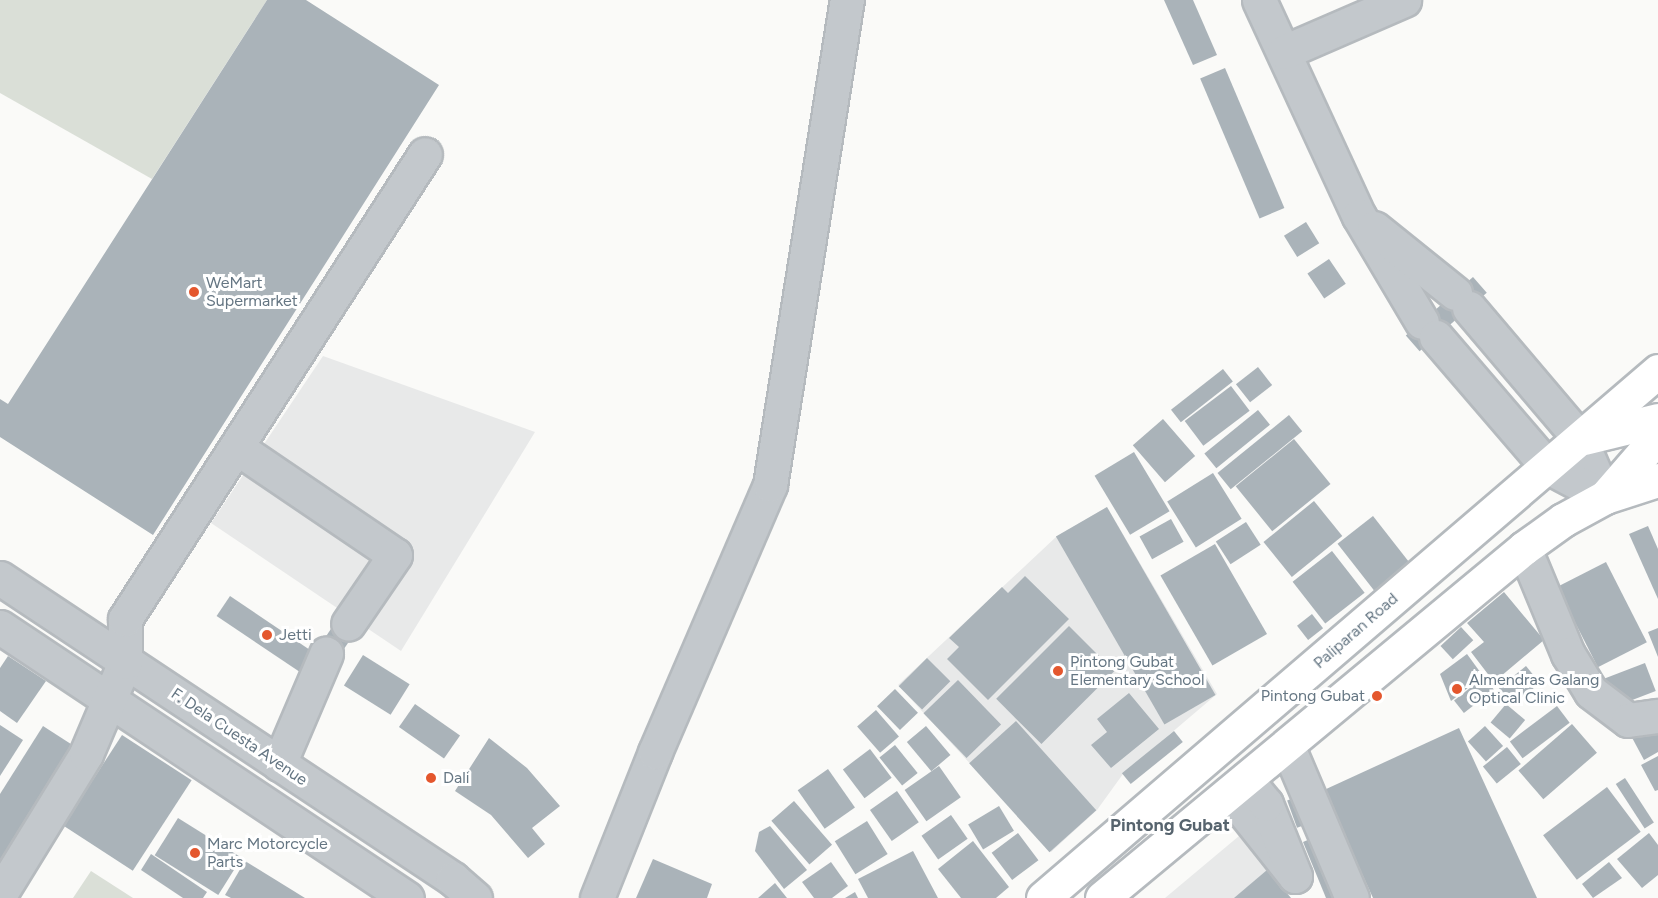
<!DOCTYPE html>
<style>
body{margin:0}
#map{position:relative;width:1658px;height:898px;overflow:hidden;background:#fafaf8;font-family:Figtree,sans-serif}
div>[style]{position:absolute}
.built>*{inset:0;background:#e8e9e9}
.green>*{inset:0;background:#dadfd7}
.building>*{inset:0;background:#aab3b9;transform-origin:0 0}
.roads{filter:drop-shadow(2px 0 #b5babe) drop-shadow(-2px 0 #b5babe) drop-shadow(0 2px #b5babe) drop-shadow(0 -2px #b5babe)}
.minor>*{height:33px;margin:-16.5px;padding:0 16.5px;transform-origin:16.5px;border-radius:16.5px;background:#c3c8cc}
.major>*{height:33px;margin:-16.5px;padding:0 16.5px;transform-origin:16.5px;border-radius:16.5px;background:#fff}
.dots>*{width:16px;height:16px;translate:-50% -50%;box-sizing:border-box;border:3px solid #fff;border-radius:50%}
span{translate:-50% -50%;white-space:nowrap;text-align:center;line-height:1.15;-webkit-text-stroke:6px #fff;paint-order:stroke}
.poi-label{font-size:16px;color:#657683}
.left{translate:0 -50%;text-align:left}
.right{translate:-100% -50%;text-align:right}
.street-label{font-size:16px;color:#657683}
.neighbourhood-label{font-size:18px;color:#57646e;font-weight:700}
</style>
<div id="map">
<div class="built">
<div style="clip-path:polygon(323px 356px,535px 432px,401px 651px,211px 523px)"></div>
<div style="clip-path:polygon(1107px 507px,1217px 694px,1123px 774px,1097px 810px,1051px 852px,898px 685px,1056px 537px)"></div>
<div style="clip-path:polygon(1239px 836px,1291px 898px,1165px 898px)"></div>
</div>
<div class="green">
<div style="clip-path:polygon(0 0,267px 0,152px 179px,0 93px)"></div>
<div style="clip-path:polygon(91px 871px,133px 898px,73px 898px)"></div>
</div>
<div class="building">
<div style="clip-path:polygon(267px 0,306px 0,439px 85px,153px 535px,0 437px,0 399px,8px 404px)"></div>
<div style="clip-path:polygon(1164px 0,1193px 0,1217px 55px,1193px 65px)"></div>
<div style="left:1225px;top:68px;width:152px;height:27px;rotate:67deg"></div>
<div style="left:1306px;top:222px;width:25px;height:26px;rotate:58deg"></div>
<div style="left:1329px;top:259px;width:30px;height:26px;rotate:56deg"></div>
<div style="left:1473px;top:277px;width:21px;height:89px;rotate:49deg"></div>
<div style="left:1258px;top:367px;width:23px;height:28px;rotate:52deg"></div>
<div style="left:1223px;top:369px;width:16px;height:66px;rotate:52deg"></div>
<div style="left:1231px;top:386px;width:31px;height:58px;rotate:53deg"></div>
<div style="left:1258px;top:410px;width:19px;height:69px;rotate:51deg"></div>
<div style="left:1289px;top:415px;width:21px;height:92px;rotate:51deg"></div>
<div style="left:1163px;top:419px;width:49px;height:40px;rotate:49deg"></div>
<div style="left:1294px;top:439px;width:58px;height:75px;rotate:51deg"></div>
<div style="left:1134px;top:452px;width:69px;height:46px;rotate:59deg"></div>
<div style="left:1213px;top:473px;width:54px;height:54px;rotate:58deg"></div>
<div style="left:1314px;top:501px;width:45px;height:65px;rotate:51deg"></div>
<div style="left:1107px;top:507px;width:217px;height:59px;rotate:60deg"></div>
<div style="left:1373px;top:516px;width:61px;height:45px;rotate:52deg"></div>
<div style="left:1171px;top:519px;width:26px;height:36px;rotate:61deg"></div>
<div style="left:1246px;top:522px;width:27px;height:36px;rotate:57deg"></div>
<div style="clip-path:polygon(1648px 526px,1658px 549px,1658px 599px,1629px 534px)"></div>
<div style="left:1215px;top:544px;width:104px;height:63px;rotate:60deg"></div>
<div style="left:1332px;top:551px;width:53px;height:50px;rotate:52deg"></div>
<div style="left:1606px;top:562px;width:90px;height:55px;rotate:63deg"></div>
<div style="clip-path:polygon(1025px 576px,1069px 619px,988px 700px,947px 659px,959px 647px,949px 638px,1002px 587px,1008px 593px)"></div>
<div style="clip-path:polygon(1504px 592px,1544px 640px,1494px 682px,1471px 652px,1484px 642px,1467px 623px)"></div>
<div style="left:230px;top:596px;width:105px;height:24px;rotate:34deg"></div>
<div style="left:1312px;top:614px;width:18px;height:19px;rotate:52deg"></div>
<div style="left:339px;top:617px;width:22px;height:38px;rotate:34deg"></div>
<div style="left:1069px;top:626px;width:64px;height:103px;rotate:45deg"></div>
<div style="left:1461px;top:627px;width:18px;height:28px;rotate:47deg"></div>
<div style="clip-path:polygon(1658px 628px,1658px 657px,1648px 632px)"></div>
<div style="clip-path:polygon(1467px 654px,1483px 676px,1451px 701px,1440px 674px)"></div>
<div style="left:363px;top:655px;width:55px;height:36px;rotate:32deg"></div>
<div style="clip-path:polygon(8px 656px,46px 681px,17px 723px,0 711px,0 668px)"></div>
<div style="left:927px;top:658px;width:33px;height:40px;rotate:45deg"></div>
<div style="left:1645px;top:663px;width:30px;height:44px;rotate:69deg"></div>
<div style="left:1526px;top:666px;width:22px;height:35px;rotate:51deg"></div>
<div style="left:1484px;top:677px;width:16px;height:38px;rotate:52deg"></div>
<div style="left:958px;top:680px;width:62px;height:48px;rotate:46deg"></div>
<div style="left:895px;top:689px;width:33px;height:25px;rotate:46deg"></div>
<div style="clip-path:polygon(1129px 693px,1159px 729px,1111px 768px,1091px 745px,1107px 732px,1097px 719px)"></div>
<div style="left:415px;top:704px;width:55px;height:28px;rotate:35deg"></div>
<div style="left:1506px;top:704px;width:25px;height:24px;rotate:40deg"></div>
<div style="left:1557px;top:706px;width:21px;height:59px;rotate:53deg"></div>
<div style="left:876px;top:710px;width:35px;height:25px;rotate:49deg"></div>
<div style="clip-path:polygon(1658px 716px,1658px 752px,1644px 760px,1629px 732px)"></div>
<div style="left:1016px;top:721px;width:120px;height:63px;rotate:48deg"></div>
<div style="left:1572px;top:724px;width:38px;height:71px;rotate:49deg"></div>
<div style="clip-path:polygon(0 725px,23px 740px,0 776px)"></div>
<div style="clip-path:polygon(43px 726px,74px 746px,0 863px,0 794px)"></div>
<div style="left:926px;top:726px;width:38px;height:25px;rotate:50deg"></div>
<div style="left:1485px;top:726px;width:27px;height:23px;rotate:48deg"></div>
<div style="clip-path:polygon(1459px 728px,1537px 898px,1373px 898px,1324px 790px)"></div>
<div style="left:1174px;top:731px;width:14px;height:67px;rotate:51deg"></div>
<div style="left:122px;top:735px;width:83px;height:108px;rotate:33deg"></div>
<div style="clip-path:polygon(489px 738px,527px 768px,560px 806px,532px 828px,545px 844px,528px 858px,491px 815px,455px 791px)"></div>
<div style="left:895px;top:745px;width:36px;height:20px;rotate:51deg"></div>
<div style="left:1507px;top:747px;width:22px;height:31px;rotate:51deg"></div>
<div style="left:870px;top:749px;width:36px;height:34px;rotate:53deg"></div>
<div style="clip-path:polygon(1658px 756px,1658px 790px,1655px 791px,1641px 765px)"></div>
<div style="left:939px;top:766px;width:38px;height:42px;rotate:55deg"></div>
<div style="left:828px;top:769px;width:47px;height:37px;rotate:55deg"></div>
<div style="left:1625px;top:778px;width:53px;height:11px;rotate:57deg"></div>
<div style="left:1607px;top:787px;width:56px;height:80px;rotate:53deg"></div>
<div style="left:897px;top:791px;width:38px;height:33px;rotate:55deg"></div>
<div style="left:1305px;top:794px;width:29px;height:19px;rotate:70deg"></div>
<div style="left:794px;top:801px;width:58px;height:30px;rotate:49deg"></div>
<div style="left:999px;top:806px;width:29px;height:36px;rotate:59deg"></div>
<div style="left:951px;top:815px;width:29px;height:36px;rotate:55deg"></div>
<div style="left:178px;top:818px;width:75px;height:44px;rotate:32deg"></div>
<div style="left:867px;top:821px;width:39px;height:38px;rotate:58deg"></div>
<div style="clip-path:polygon(770px 826px,807px 870px,784px 889px,755px 851px,759px 832px)"></div>
<div style="left:1018px;top:833px;width:34px;height:33px;rotate:53deg"></div>
<div style="clip-path:polygon(1649px 833px,1658px 845px,1658px 875px,1642px 888px,1617px 859px)"></div>
<div style="clip-path:polygon(1317px 836px,1341px 898px,1326px 898px,1303px 842px)"></div>
<div style="clip-path:polygon(973px 841px,1009px 887px,996px 898px,961px 898px,938px 869px)"></div>
<div style="clip-path:polygon(913px 851px,938px 898px,868px 898px,858px 879px)"></div>
<div style="clip-path:polygon(151px 854px,207px 892px,203px 898px,183px 898px,141px 870px)"></div>
<div style="clip-path:polygon(653px 859px,712px 884px,707px 898px,636px 898px)"></div>
<div style="clip-path:polygon(245px 861px,305px 898px,231px 898px,225px 895px)"></div>
<div style="clip-path:polygon(831px 862px,848px 886px,832px 898px,814px 898px,802px 882px)"></div>
<div style="clip-path:polygon(1609px 862px,1622px 878px,1593px 898px,1582px 884px)"></div>
<div style="clip-path:polygon(1267px 870px,1291px 898px,1234px 898px)"></div>
<div style="clip-path:polygon(775px 883px,787px 898px,758px 898px)"></div>
<div style="clip-path:polygon(855px 892px,858px 898px,845px 898px)"></div>
</div>
<div class="roads">
<div class="minor">
<div style="left:1259px;top:0;width:238px;rotate:65.2deg"></div>
<div style="left:1359px;top:216px;width:123px;rotate:59.3deg"></div>
<div style="left:1284px;top:52px;width:131px;rotate:-23.4deg"></div>
<div style="left:1374px;top:228px;width:104px;rotate:38.7deg"></div>
<div style="left:1469px;top:308px;width:172px;rotate:49.7deg"></div>
<div style="left:1580px;top:439px;width:63px;rotate:66.7deg"></div>
<div style="left:1436px;top:337px;width:172px;rotate:49.3deg"></div>
<div style="left:1548px;top:467px;width:64px;rotate:27.8deg"></div>
<div style="left:236px;top:447px;width:192px;rotate:34.2deg"></div>
<div style="left:395px;top:555px;width:83px;rotate:124.3deg"></div>
<div style="left:1524px;top:548px;width:115px;rotate:67.5deg"></div>
<div style="left:1568px;top:654px;width:44px;rotate:58.8deg"></div>
<div style="left:1591px;top:692px;width:46px;rotate:37.1deg"></div>
<div style="left:1628px;top:720px;width:30px;rotate:-8deg"></div>
<div style="left:0;top:578px;width:544px;rotate:33.6deg"></div>
<div style="left:453px;top:879px;width:29px;rotate:41deg"></div>
<div style="left:0;top:627px;width:489px;rotate:33.7deg"></div>
<div style="left:1287px;top:745px;width:166px;rotate:67deg"></div>
<div style="left:279px;top:764px;width:120px;rotate:-66.9deg"></div>
<div style="left:1229px;top:793px;width:106px;rotate:51.5deg"></div>
<div style="left:1295px;top:876px;width:78px;rotate:-111.9deg"></div>
<div style="left:1266px;top:804px;width:32px;rotate:-129deg"></div>
<div style="left:0;top:894px;width:164px;rotate:-58.4deg"></div>
<div style="left:86px;top:754px;width:100px;rotate:-67deg"></div>
<div style="left:125px;top:662px;width:43px;rotate:-90deg"></div>
<div style="left:125px;top:619px;width:553px;rotate:-57.17deg"></div>
<div style="left:597px;top:898px;width:157px;rotate:-68.3deg"></div>
<div style="left:655px;top:752px;width:291px;rotate:-66.7deg"></div>
<div style="left:770px;top:485px;width:491px;rotate:-81deg"></div>
</div>
<div class="major">
<div style="left:1584px;top:438px;width:76px;rotate:-13.7deg"></div>
<div style="left:1605px;top:497px;width:81px;rotate:-49deg"></div>
<div style="left:1043px;top:898px;width:810px;rotate:-40.59deg"></div>
<div style="left:1102px;top:898px;width:548px;rotate:-39.67deg"></div>
<div style="left:1524px;top:548px;width:48px;rotate:-35.7deg"></div>
<div style="left:1563px;top:520px;width:48px;rotate:-28.7deg"></div>
<div style="left:1605px;top:497px;width:56px;rotate:-17.8deg"></div>
</div>
</div>
<div class="dots">
<div style="left:194px;top:292px;background:#e4572e"></div>
<div style="left:267px;top:635px;background:#e4572e"></div>
<div style="left:1058px;top:671px;background:#e4572e"></div>
<div style="left:1457px;top:689px;background:#e4572e"></div>
<div style="left:1377px;top:696px;background:#e4572e"></div>
<div style="left:431px;top:778px;background:#e4572e"></div>
<div style="left:195px;top:853px;background:#e4572e"></div>
</div>
<div class="poi-label">
<span class="left" style="left:206px;top:292px">WeMart<br>Supermarket</span>
<span class="left" style="left:279px;top:635px">Jetti</span>
<span class="left" style="left:1070px;top:671px">Pintong Gubat<br>Elementary School</span>
<span class="left" style="left:1469px;top:689px">Almendras Galang<br>Optical Clinic</span>
<span class="right" style="left:1365px;top:696px">Pintong Gubat</span>
<span class="left" style="left:443px;top:778px">Dali</span>
<span class="left" style="left:207px;top:853px">Marc Motorcycle<br>Parts</span>
</div>
<div class="street-label">
<span style="left:1356px;top:631px;rotate:-41deg">Paliparan Road</span>
<span style="left:239px;top:737px;rotate:34deg">F. Dela Cuesta Avenue</span>
</div>
<div class="neighbourhood-label">
<span style="left:1170px;top:825px">Pintong Gubat</span>
</div>
</div>
